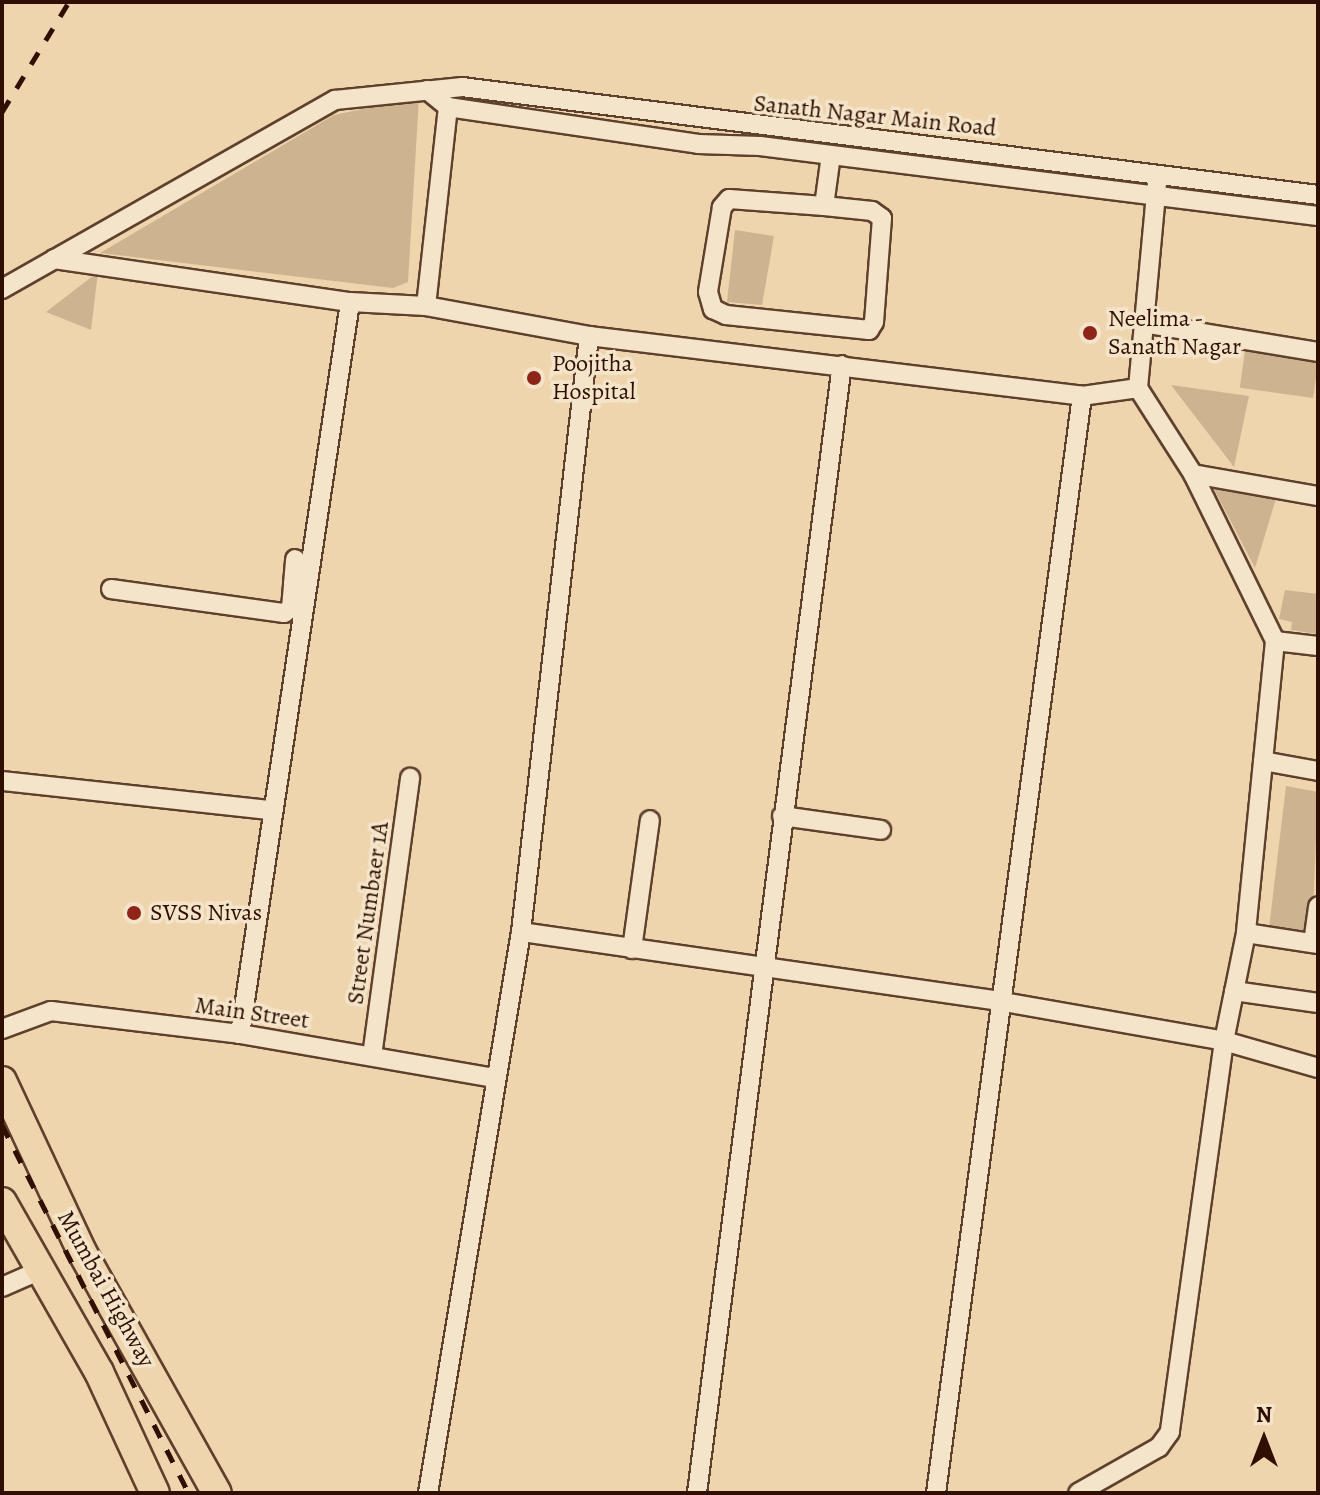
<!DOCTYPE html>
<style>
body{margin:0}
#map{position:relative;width:1320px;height:1495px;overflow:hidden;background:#eed5ae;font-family:Alegreya,serif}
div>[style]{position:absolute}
.green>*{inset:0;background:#ceb390;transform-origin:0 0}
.roads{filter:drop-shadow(2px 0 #5f402c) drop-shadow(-2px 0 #5f402c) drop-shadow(0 2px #5f402c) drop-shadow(0 -2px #5f402c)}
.minor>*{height:18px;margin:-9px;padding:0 9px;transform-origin:9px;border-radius:9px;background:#f4e4ca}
.highway>*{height:28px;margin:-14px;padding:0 14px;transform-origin:14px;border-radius:14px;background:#eed5ae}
.rail>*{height:5px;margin-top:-2.5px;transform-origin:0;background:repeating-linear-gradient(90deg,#2f0f00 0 14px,transparent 0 28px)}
.dots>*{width:22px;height:22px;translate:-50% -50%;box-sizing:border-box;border:4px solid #f4e4ca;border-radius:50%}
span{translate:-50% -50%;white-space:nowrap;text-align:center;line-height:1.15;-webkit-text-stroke:7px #f4e4ca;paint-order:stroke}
.street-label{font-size:24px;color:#2f0f00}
.poi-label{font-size:24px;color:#2f0f00}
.left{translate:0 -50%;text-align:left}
.frame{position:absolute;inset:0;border:4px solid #2f0f00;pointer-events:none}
.north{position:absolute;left:1224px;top:1399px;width:80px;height:80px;-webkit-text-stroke:6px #f4e4ca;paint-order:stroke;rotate:0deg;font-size:22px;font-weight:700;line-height:32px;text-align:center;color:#2f0f00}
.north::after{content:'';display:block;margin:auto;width:28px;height:36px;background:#2f0f00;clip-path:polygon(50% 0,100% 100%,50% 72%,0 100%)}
</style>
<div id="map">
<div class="green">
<div style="clip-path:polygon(419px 97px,408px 282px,393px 288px,100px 253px,334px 115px)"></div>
<div style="clip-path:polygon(735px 230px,774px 236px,762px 305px,727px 302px)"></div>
<div style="clip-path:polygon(98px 272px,91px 330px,46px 312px)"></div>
<div style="left:1245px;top:351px;width:74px;height:37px;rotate:8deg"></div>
<div style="clip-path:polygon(1171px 385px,1249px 396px,1234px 467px)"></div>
<div style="clip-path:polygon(1212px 485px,1278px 492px,1255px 568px)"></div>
<div style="clip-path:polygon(1285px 590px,1318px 594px,1318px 634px,1291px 630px,1292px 622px,1279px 619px)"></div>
<div style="clip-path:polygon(1286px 786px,1318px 792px,1312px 935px,1269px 928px)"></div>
</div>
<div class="roads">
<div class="minor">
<div style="left:427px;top:90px;width:27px;rotate:39deg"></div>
<div style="left:448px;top:107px;width:253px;rotate:8.4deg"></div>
<div style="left:698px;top:144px;width:62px;rotate:1.8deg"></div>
<div style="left:760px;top:146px;width:562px;rotate:7.15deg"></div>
<div style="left:824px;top:206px;width:95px;rotate:-175.8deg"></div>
<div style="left:729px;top:199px;width:11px;rotate:131deg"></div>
<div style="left:722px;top:207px;width:86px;rotate:99.4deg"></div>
<div style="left:708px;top:292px;width:18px;rotate:74deg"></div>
<div style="left:713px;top:309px;width:14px;rotate:25deg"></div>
<div style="left:726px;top:315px;width:144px;rotate:6deg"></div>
<div style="left:869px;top:330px;width:9px;rotate:-58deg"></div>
<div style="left:874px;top:322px;width:104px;rotate:-85.6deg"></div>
<div style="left:882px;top:218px;width:12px;rotate:-145deg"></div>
<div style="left:872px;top:211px;width:48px;rotate:-174.1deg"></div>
<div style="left:824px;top:206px;width:51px;rotate:-82.2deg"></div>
<div style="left:54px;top:259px;width:299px;rotate:8.3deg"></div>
<div style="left:350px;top:302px;width:76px;rotate:3deg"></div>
<div style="left:426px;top:306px;width:166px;rotate:10.4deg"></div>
<div style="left:589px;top:336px;width:497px;rotate:6.9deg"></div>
<div style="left:1082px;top:396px;width:57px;rotate:-8.1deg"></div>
<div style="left:1138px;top:388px;width:102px;rotate:57.4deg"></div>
<div style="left:1193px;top:474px;width:186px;rotate:63.8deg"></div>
<div style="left:1275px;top:641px;width:293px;rotate:95.7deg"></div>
<div style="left:1246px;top:933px;width:110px;rotate:101.5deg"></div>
<div style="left:1224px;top:1041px;width:395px;rotate:97.9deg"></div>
<div style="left:1170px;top:1432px;width:19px;rotate:126deg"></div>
<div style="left:1159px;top:1447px;width:93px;rotate:150.4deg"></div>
<div style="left:2px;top:289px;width:383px;rotate:-29.6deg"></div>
<div style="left:335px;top:100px;width:128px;rotate:-5.8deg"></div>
<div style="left:462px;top:87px;width:863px;rotate:7.19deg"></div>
<div style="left:426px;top:306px;width:200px;rotate:-83.7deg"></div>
<div style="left:1143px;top:323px;width:177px;rotate:9.4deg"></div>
<div style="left:1138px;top:388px;width:206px;rotate:-84.7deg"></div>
<div style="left:1193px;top:474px;width:127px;rotate:10deg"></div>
<div style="left:293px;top:584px;width:25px;rotate:-85deg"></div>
<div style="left:111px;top:589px;width:175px;rotate:7.9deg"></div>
<div style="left:284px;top:613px;width:9px;rotate:-36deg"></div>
<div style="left:291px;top:608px;width:24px;rotate:-85deg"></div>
<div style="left:293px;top:584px;width:14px;rotate:8deg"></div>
<div style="left:1275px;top:641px;width:43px;rotate:6.6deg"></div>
<div style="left:1263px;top:761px;width:56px;rotate:10.3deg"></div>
<div style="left:2px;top:781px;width:271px;rotate:6.2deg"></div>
<div style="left:782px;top:816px;width:100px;rotate:8deg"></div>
<div style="left:521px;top:932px;width:482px;rotate:8.2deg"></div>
<div style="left:998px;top:1001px;width:230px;rotate:10deg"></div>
<div style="left:1224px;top:1041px;width:98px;rotate:16deg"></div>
<div style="left:1246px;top:933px;width:73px;rotate:8.7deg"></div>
<div style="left:1313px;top:943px;width:37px;rotate:-82deg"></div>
<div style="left:632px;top:949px;width:130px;rotate:-82.1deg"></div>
<div style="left:1234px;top:991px;width:85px;rotate:8.1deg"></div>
<div style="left:2px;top:1029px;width:52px;rotate:-20.2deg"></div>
<div style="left:51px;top:1011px;width:190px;rotate:6.9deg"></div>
<div style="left:240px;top:1034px;width:260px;rotate:9.8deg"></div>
<div style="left:240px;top:1034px;width:740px;rotate:-81.45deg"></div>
<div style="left:372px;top:1056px;width:281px;rotate:-82.2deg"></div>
<div style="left:2px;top:1287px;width:43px;rotate:-23.6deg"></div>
<div style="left:428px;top:1493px;width:569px;rotate:-80.59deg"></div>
<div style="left:521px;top:932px;width:600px;rotate:-83.49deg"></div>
<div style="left:697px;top:1493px;width:1137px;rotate:-82.68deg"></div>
<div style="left:936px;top:1493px;width:1107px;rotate:-82.42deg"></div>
</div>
<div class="highway">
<div style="left:2px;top:1081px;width:187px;rotate:64.9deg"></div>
<div style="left:81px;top:1250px;width:278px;rotate:60.8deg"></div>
<div style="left:2px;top:1202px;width:196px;rotate:60.3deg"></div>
<div style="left:99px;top:1372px;width:133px;rotate:65.2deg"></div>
</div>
</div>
<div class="rail">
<div style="left:2px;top:112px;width:129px;rotate:-58.7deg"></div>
<div style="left:2px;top:1125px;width:413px;rotate:63.1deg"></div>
</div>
<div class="dots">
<div style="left:1090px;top:333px;background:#8f2418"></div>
<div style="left:534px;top:378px;background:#8f2418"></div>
<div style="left:134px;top:913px;background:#8f2418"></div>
</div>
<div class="street-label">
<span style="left:875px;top:116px;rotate:6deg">Sanath Nagar Main Road</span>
<span style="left:368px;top:913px;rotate:-82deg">Street Numbaer 1A</span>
<span style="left:252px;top:1013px;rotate:8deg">Main Street</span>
<span style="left:106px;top:1289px;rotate:61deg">Mumbai Highway</span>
</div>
<div class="poi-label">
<span class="left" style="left:1108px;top:333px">Neelima -<br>Sanath Nagar</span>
<span class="left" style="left:552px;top:378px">Poojitha<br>Hospital</span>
<span class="left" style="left:150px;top:913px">SVSS Nivas</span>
</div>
<div class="frame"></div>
<div class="north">N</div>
</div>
